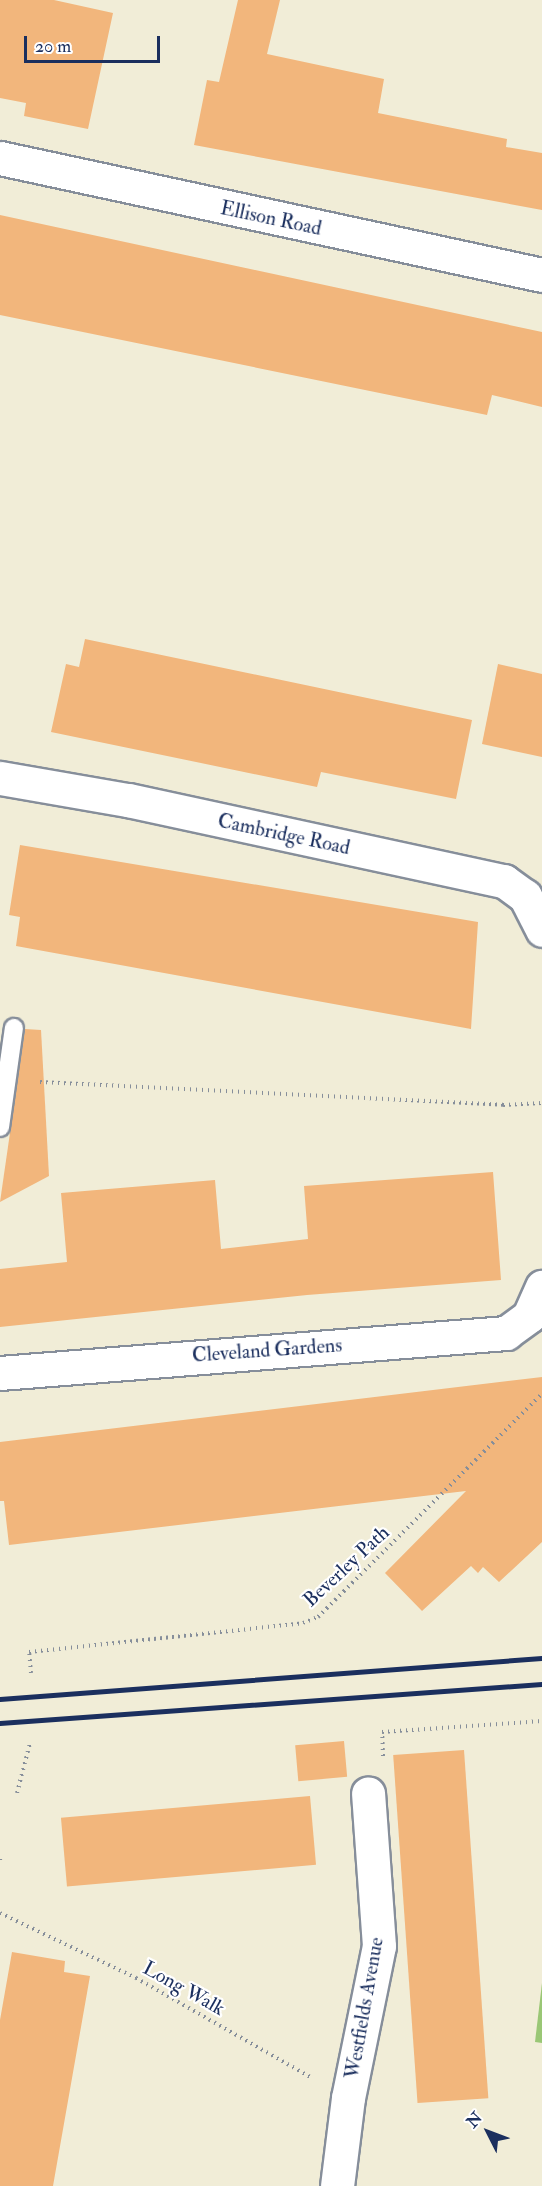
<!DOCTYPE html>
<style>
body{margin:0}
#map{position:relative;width:542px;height:2186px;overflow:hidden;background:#f1edd7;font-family:"IM FELL Double Pica",serif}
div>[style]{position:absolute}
.green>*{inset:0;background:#9ac775}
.building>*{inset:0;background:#f2b67c;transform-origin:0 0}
.path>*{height:4px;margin-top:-2px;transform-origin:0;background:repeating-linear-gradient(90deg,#868e9a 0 1.5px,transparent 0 6px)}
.roads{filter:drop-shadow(2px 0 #868e9a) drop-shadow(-2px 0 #868e9a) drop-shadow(0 2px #868e9a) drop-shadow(0 -2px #868e9a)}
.service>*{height:18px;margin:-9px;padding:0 9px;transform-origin:9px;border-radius:9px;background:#fff}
.minor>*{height:33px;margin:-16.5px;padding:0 16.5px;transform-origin:16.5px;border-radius:16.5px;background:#fff}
.rail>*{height:4.5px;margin:-2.25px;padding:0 2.25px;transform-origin:2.25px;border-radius:2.25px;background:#1b2f5e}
span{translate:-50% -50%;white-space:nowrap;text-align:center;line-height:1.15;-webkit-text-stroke:4.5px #fff;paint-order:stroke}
.street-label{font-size:20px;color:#1b2f5e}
.north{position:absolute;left:458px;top:2102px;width:60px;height:60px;-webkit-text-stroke:4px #fff;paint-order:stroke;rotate:312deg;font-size:16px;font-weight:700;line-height:24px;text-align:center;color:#1b2f5e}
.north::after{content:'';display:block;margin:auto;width:21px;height:27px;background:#1b2f5e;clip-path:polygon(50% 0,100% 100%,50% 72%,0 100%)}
.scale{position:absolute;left:24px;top:36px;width:136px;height:27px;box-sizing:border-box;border:3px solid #1b2f5e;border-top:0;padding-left:8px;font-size:18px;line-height:21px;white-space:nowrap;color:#1b2f5e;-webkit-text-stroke:4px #fff;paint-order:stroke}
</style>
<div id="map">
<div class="green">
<div style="clip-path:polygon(542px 1983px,542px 2043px,535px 2042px)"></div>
</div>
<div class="building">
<div style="clip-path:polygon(0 0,54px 0,113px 13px,88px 129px,24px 116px,26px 103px,0 98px)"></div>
<div style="clip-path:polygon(238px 0,280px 0,267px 54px,384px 79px,378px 113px,507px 139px,506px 147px,542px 153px,542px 210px,194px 145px,207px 80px,219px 82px)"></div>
<div style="clip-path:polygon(0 215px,542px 332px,542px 407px,492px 395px,487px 415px,0 315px)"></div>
<div style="clip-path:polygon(85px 639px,472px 720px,456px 799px,321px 772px,317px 787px,51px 732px,66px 664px,79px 667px)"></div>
<div style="clip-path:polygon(498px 664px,542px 674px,542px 757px,482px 744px)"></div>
<div style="clip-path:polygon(20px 845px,478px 922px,471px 1029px,16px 946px,20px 917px,9px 915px)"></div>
<div style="clip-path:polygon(25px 1029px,41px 1030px,49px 1176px,0 1202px)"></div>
<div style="clip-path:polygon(493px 1172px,501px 1280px,307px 1295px,0 1327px,0 1269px,67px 1262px,61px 1193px,215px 1180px,221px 1249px,308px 1239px,304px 1186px)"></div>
<div style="clip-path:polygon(542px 1377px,542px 1542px,499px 1582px,483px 1567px,478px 1573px,471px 1566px,422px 1611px,385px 1573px,466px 1491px,9px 1545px,4px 1501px,0 1501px,0 1442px)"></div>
<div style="left:344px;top:1741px;width:36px;height:49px;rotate:85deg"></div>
<div style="left:464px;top:1750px;width:349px;height:71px;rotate:86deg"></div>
<div style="left:310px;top:1796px;width:69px;height:250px;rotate:85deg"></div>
<div style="clip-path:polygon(12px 1952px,65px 1961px,64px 1972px,90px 1976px,53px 2186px,0 2186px,0 2020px)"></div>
</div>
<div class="path">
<div style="left:40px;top:1082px;width:464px;rotate:2.8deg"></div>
<div style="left:503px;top:1105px;width:39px;rotate:-3deg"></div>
<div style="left:31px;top:1673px;width:21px;rotate:-95deg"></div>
<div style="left:29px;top:1652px;width:276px;rotate:-6deg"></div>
<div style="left:303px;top:1623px;width:16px;rotate:-22deg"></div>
<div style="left:318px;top:1617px;width:316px;rotate:-44.9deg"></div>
<div style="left:383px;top:1756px;width:24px;rotate:-92deg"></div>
<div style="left:382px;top:1732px;width:160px;rotate:-3.9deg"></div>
<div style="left:17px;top:1793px;width:52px;rotate:-75.4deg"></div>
<div style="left:0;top:1860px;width:6px;rotate:-81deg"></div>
<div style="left:0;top:1913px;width:151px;rotate:25.5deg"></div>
<div style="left:136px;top:1978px;width:202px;rotate:29.6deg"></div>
</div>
<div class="roads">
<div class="service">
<div style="left:0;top:1127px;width:100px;rotate:-82deg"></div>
</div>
<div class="minor">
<div style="left:0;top:158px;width:554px;rotate:12.18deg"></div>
<div style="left:0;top:778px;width:130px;rotate:9.8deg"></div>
<div style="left:128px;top:800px;width:385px;rotate:12.2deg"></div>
<div style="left:504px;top:881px;width:26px;rotate:36deg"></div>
<div style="left:525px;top:896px;width:38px;rotate:63deg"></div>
<div style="left:0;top:1373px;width:508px;rotate:-4.52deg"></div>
<div style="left:506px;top:1333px;width:29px;rotate:-36deg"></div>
<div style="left:529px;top:1316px;width:32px;rotate:-66deg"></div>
<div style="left:337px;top:2186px;width:89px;rotate:-82.9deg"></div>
<div style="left:348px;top:2098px;width:155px;rotate:-78.5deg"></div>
<div style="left:379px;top:1946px;width:153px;rotate:-94.1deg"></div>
</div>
</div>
<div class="rail">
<div style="left:0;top:1699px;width:544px;rotate:-4.33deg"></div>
<div style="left:0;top:1723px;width:543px;rotate:-4.12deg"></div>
</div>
<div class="street-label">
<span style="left:271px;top:218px;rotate:12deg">Ellison Road</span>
<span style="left:284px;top:834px;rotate:12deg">Cambridge Road</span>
<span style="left:267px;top:1350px;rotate:-4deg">Cleveland Gardens</span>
<span style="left:346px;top:1566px;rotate:-43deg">Beverley Path</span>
<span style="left:184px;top:1988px;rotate:29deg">Long Walk</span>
<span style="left:364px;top:2008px;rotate:-80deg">Westfields Avenue</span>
</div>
<div class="north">N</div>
<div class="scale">20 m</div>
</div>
